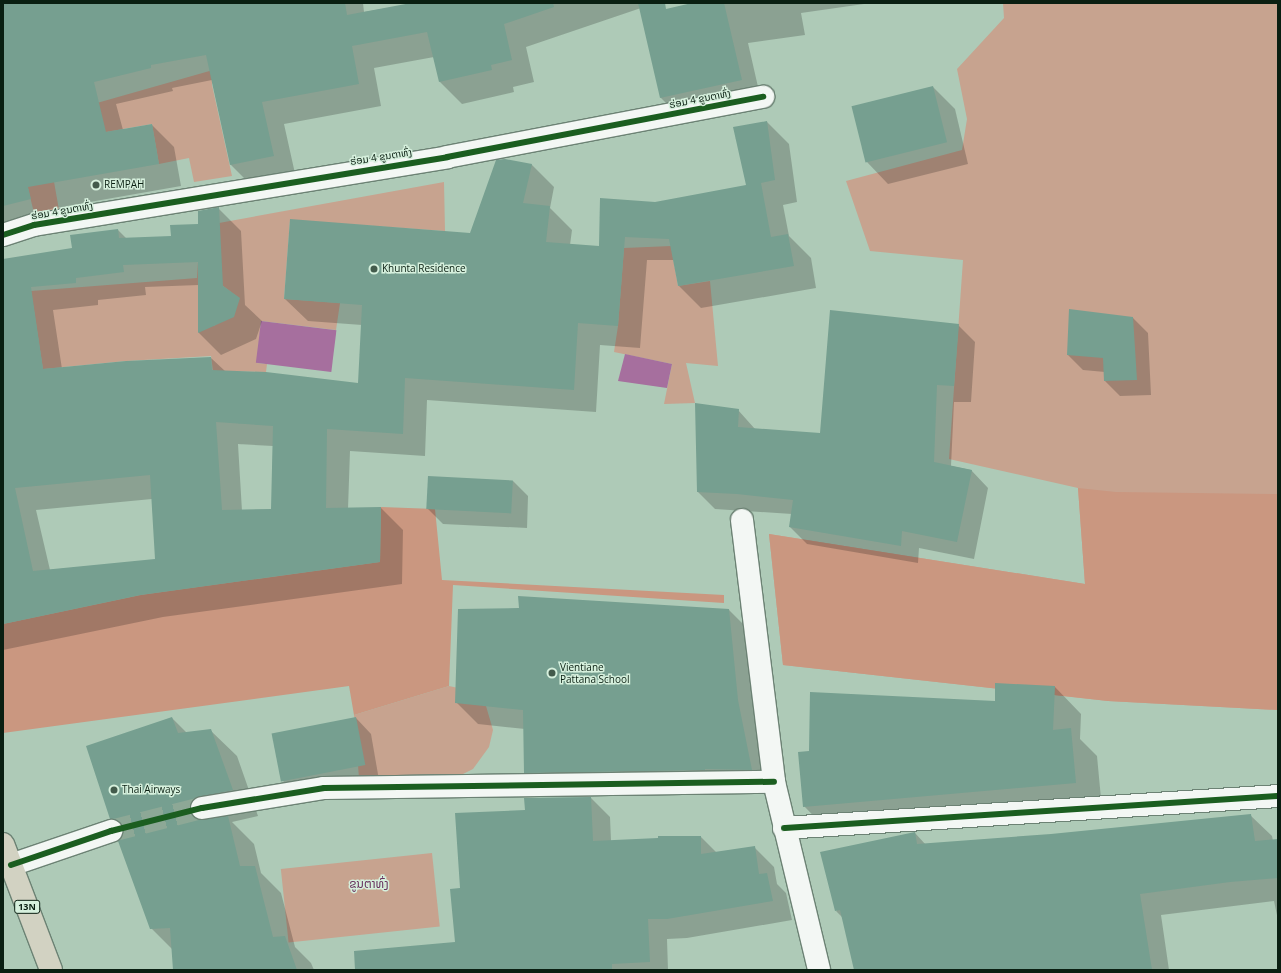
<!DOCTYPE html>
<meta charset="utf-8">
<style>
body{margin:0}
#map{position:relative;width:1281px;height:973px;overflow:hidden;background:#aecab7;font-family:"Open Sans","Noto Sans Lao",sans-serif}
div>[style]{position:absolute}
.green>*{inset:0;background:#c7a38f;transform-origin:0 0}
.forest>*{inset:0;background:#ca9780}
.water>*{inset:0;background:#a66f9e;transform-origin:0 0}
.shadow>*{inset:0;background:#0003}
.building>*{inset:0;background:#769f90;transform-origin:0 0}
.minor-tunnel>*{height:22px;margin-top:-11px;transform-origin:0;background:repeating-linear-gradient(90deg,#8da896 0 22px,transparent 0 33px)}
.roads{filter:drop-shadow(1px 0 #6c8274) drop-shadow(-1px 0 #6c8274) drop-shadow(0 1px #6c8274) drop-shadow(0 -1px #6c8274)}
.minor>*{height:22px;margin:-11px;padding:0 11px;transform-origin:11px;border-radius:11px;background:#f3f7f4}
.trunk>*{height:22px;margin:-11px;padding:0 11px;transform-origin:11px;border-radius:11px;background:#d2d2c2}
.cycleway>*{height:6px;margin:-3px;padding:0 3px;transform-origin:3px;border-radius:3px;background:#1b5e20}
.dots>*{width:11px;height:11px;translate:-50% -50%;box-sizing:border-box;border:2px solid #d6f0dd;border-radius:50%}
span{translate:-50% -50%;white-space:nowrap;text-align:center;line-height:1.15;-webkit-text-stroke:3px #d6f0dd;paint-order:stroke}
.shield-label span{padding:1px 3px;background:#d6f0dd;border:1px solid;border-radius:3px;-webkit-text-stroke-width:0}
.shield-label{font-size:9px;color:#0a1f12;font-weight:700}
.street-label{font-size:10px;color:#0a1f12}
.poi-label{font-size:10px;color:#0a1f12}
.left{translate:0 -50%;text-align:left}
.quarter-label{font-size:12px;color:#68315e}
.frame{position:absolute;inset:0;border:4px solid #0a1f12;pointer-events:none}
</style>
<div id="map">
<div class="green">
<div style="clip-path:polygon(1003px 3px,1278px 3px,1278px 710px,1108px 701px,783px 665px,769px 534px,1085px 584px,1078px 488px,949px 459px,963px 260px,870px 251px,846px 181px,962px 150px,967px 119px,957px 69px,1004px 18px)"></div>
<div style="clip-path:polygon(213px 70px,212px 85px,232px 176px,194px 182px,189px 158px,159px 164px,152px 124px,47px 142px,59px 210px,52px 215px,34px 213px,14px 131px,16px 126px)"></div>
<div style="clip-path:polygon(evenodd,444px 182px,445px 231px,290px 220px,284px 299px,340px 303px,336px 330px,261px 321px,257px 363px,267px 364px,266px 372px,213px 371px,211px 356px,126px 361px,43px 369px,31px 291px,197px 278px,198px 262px,219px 223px,444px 182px,222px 285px,239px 298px,214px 326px,198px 319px,198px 295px,222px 285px)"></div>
<div style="clip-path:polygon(671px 246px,678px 286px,710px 281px,718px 366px,686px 363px,695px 403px,664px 404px,672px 364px,614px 352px,618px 326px,624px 248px)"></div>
<div style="clip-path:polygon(449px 686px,472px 691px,486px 706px,493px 730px,489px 747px,473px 769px,459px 776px,359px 778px,354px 715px)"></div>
<div style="left:432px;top:853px;width:74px;height:152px;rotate:84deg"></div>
</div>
<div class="forest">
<div style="clip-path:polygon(1078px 488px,1116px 492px,1278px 494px,1278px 710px,1108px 701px,783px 665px,769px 534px,1085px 584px)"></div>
<div style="clip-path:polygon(381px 507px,435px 509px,442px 580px,724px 595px,724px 603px,453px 585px,449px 686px,354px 715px,349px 686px,3px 733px,3px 624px,141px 595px,380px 562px)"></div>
</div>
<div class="water">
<div style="left:261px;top:321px;width:76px;height:42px;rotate:7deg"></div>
<div style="clip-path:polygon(625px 354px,672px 364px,667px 388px,618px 381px)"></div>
</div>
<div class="shadow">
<div style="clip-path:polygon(3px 3px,363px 3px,364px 12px,417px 3px,639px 3px,641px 8px,526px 47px,534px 82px,513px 87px,514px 92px,462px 104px,440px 82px,434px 57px,374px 68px,381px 106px,284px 124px,296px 178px,253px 187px,231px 165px,212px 80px,172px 88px,173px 91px,116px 104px,123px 130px,152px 125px,174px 147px,181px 186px,50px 209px,53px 222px,3px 234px)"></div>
<div style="clip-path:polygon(696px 3px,871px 3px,801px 13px,805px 35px,748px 43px,761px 100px,681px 118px,661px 98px,642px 15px)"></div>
<div style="clip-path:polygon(933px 87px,955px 109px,968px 164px,888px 184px,866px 161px)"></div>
<div style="clip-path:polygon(evenodd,767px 122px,789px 144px,797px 202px,783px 205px,789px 236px,811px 258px,816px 288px,701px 308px,679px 286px,674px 260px,647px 260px,640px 348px,600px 345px,596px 412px,427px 400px,425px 456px,350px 451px,348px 509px,381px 508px,403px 530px,402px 584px,163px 617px,3px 650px,3px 260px,73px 249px,118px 230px,127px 239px,172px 237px,199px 225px,218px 208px,241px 231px,245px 305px,262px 321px,256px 339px,221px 355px,199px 333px,199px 285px,145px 287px,146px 295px,98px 300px,98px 305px,53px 310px,62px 369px,211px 358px,225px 371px,359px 384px,362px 325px,308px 321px,285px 299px,471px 234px,505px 160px,532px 165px,554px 187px,550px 208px,572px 230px,570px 245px,600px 247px,655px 203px,747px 186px,767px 122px,238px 444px,273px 446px,272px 510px,242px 511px,238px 444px,767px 122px,152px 499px,156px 560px,50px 570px,36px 510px,152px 499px)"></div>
<div style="clip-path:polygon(1133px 318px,1148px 333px,1151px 395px,1120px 396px,1105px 381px,1105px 372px,1083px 370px,1068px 355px)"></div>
<div style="clip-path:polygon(958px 325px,975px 342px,971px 402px,954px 402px,951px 466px,971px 470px,988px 488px,974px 559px,919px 548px,918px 563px,807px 544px,790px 527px,792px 514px,715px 509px,698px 492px,738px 410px,755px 429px,821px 434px)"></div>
<div style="clip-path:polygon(513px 481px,528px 496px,527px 528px,443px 524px,428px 509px)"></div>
<div style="clip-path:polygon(729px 610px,750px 631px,772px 791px,546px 794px,525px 772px,525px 729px,478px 724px,456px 702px)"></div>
<div style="clip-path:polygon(1055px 687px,1081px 714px,1080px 739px,1097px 756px,1102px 809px,830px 833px,804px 806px,810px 752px)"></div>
<div style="clip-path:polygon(172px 718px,187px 733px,210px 730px,237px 756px,258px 816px,232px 822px,254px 844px,261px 873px,281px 893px,295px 947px,311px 963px,314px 970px,174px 970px,173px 950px,151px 928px,124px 831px,111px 818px)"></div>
<div style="clip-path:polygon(356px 718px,371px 734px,379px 780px,296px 794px,281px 779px)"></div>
<div style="clip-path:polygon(591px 798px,610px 817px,611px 841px,701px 837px,717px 853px,754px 847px,774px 867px,777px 884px,786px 893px,792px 920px,687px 938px,667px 939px,668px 970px,363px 970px,456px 943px,461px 889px,526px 811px)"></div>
<div style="clip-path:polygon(1250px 815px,1272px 836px,1273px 841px,1278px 840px,1278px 920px,1274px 901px,1161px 915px,1169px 970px,855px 970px,843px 918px,836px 911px,915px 833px,926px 845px,1051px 836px)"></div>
</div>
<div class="building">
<div style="clip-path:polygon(3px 3px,345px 3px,347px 15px,411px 3px,553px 3px,554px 7px,504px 24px,512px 60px,491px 65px,492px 70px,439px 82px,427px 32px,352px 46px,359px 84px,262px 102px,274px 156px,230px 165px,206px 55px,151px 65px,151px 68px,94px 82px,106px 132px,152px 124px,159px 164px,28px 187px,31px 199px,3px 206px)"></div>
<div style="clip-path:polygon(638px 3px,665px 3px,666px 9px,692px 3px,724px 3px,742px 80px,660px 98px)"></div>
<div style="left:933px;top:86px;width:58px;height:84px;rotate:76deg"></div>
<div style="clip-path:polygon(evenodd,767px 121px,775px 180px,761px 183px,771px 237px,788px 234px,794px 266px,678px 286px,669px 239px,625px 237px,618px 326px,578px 323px,574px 390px,405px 378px,403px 434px,327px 429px,326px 508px,381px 507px,380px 562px,140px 595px,3px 624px,3px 259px,72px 248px,70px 235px,118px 229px,119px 238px,171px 236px,170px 225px,198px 224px,198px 211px,219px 207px,223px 286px,240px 298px,234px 317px,198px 333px,198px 262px,123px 265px,124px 272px,76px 278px,76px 283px,31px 287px,43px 369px,126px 361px,211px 357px,212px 370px,266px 372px,358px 383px,362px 305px,284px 299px,290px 219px,470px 233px,496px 160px,505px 159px,532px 164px,523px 203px,550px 206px,546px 242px,599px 246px,600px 198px,655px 202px,746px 185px,733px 127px,767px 121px,216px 422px,273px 426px,271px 509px,222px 510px,216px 422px,767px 121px,150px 475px,155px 559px,33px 571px,15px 488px,150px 475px)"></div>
<div style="clip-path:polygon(1069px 309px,1133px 317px,1137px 380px,1104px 381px,1103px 358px,1067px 355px)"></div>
<div style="clip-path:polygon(830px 310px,959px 324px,954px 386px,937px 385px,934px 462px,972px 470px,957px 542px,902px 531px,901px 546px,789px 527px,793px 500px,737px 494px,697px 492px,695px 403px,739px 409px,738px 427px,820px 433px)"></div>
<div style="left:428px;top:476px;width:85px;height:33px;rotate:3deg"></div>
<div style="clip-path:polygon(518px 596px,729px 609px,738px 700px,752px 770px,705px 769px,705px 770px,524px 773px,523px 710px,455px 703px,458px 609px,519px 608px)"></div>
<div style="clip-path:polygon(995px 683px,1055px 686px,1053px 730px,1071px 728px,1076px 783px,803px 807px,798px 752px,809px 751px,810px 692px,995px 701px)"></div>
<div style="clip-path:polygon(172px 717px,178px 733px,211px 729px,233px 790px,194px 798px,190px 803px,190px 810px,193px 816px,198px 820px,228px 816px,240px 866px,255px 866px,273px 937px,285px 936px,297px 970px,173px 970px,170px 928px,150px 929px,118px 841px,123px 834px,123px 827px,119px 821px,110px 819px,86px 746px)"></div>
<div style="left:356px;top:717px;width:49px;height:86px;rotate:79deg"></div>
<div style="clip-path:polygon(591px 797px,593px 841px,658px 838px,658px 836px,701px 836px,701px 854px,755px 846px,759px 874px,767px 873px,773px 901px,667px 919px,648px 919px,650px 962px,612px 964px,612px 970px,355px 970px,354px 951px,455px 942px,450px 889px,460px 888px,455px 813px,525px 810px,524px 798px)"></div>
<div style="clip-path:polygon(1251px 814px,1255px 841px,1278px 839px,1278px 878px,1230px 882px,1140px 894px,1152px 970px,854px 970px,840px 910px,835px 911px,820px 852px,915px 832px,917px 844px,1051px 834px)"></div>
</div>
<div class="minor-tunnel">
<div style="left:111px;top:831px;width:94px;rotate:-14.2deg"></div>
</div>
<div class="roads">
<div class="minor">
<div style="left:3px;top:235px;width:33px;rotate:-18deg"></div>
<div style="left:34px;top:225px;width:419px;rotate:-9.3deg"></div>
<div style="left:447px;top:157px;width:322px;rotate:-10.8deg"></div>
<div style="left:742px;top:520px;width:264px;rotate:83deg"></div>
<div style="left:774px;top:782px;width:193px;rotate:76.5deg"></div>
<div style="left:202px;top:808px;width:124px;rotate:-9.3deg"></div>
<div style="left:324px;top:788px;width:450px;rotate:-0.8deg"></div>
<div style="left:784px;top:828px;width:495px;rotate:-3.7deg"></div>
<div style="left:11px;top:865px;width:106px;rotate:-18.8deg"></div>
</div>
<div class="trunk">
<div style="left:3px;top:844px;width:135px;rotate:69.1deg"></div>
</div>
</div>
<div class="cycleway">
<div style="left:3px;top:235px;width:33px;rotate:-18deg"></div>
<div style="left:34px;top:225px;width:419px;rotate:-9.3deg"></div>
<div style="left:447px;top:157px;width:322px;rotate:-10.8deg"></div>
<div style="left:784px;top:828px;width:495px;rotate:-3.7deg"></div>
<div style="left:11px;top:865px;width:106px;rotate:-18.8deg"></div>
<div style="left:111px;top:831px;width:94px;rotate:-14.2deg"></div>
<div style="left:202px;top:808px;width:124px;rotate:-9.3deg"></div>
<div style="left:324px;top:788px;width:450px;rotate:-0.8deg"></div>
</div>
<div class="dots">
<div style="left:96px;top:185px;background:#435b4c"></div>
<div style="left:374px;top:269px;background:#435b4c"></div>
<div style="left:552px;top:673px;background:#435b4c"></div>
<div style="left:114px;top:790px;background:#435b4c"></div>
</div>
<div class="shield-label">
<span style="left:27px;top:907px">13N</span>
</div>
<div class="street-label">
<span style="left:700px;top:99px;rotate:-11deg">ຮ່ອມ 4 ຂູນຕາທົ່ງ</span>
<span style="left:381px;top:157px;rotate:-9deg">ຮ່ອມ 4 ຂູນຕາທົ່ງ</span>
<span style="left:62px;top:211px;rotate:-10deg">ຮ່ອມ 4 ຂູນຕາທົ່ງ</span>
</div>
<div class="poi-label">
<span class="left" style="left:104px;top:185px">REMPAH</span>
<span class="left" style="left:382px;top:269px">Khunta Residence</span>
<span class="left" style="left:560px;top:673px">Vientiane<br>Pattana School</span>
<span class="left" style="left:122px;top:790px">Thai Airways</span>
</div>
<div class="quarter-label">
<span style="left:369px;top:884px">ຂູນຕາທົ່ງ</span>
</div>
<div class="frame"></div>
</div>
